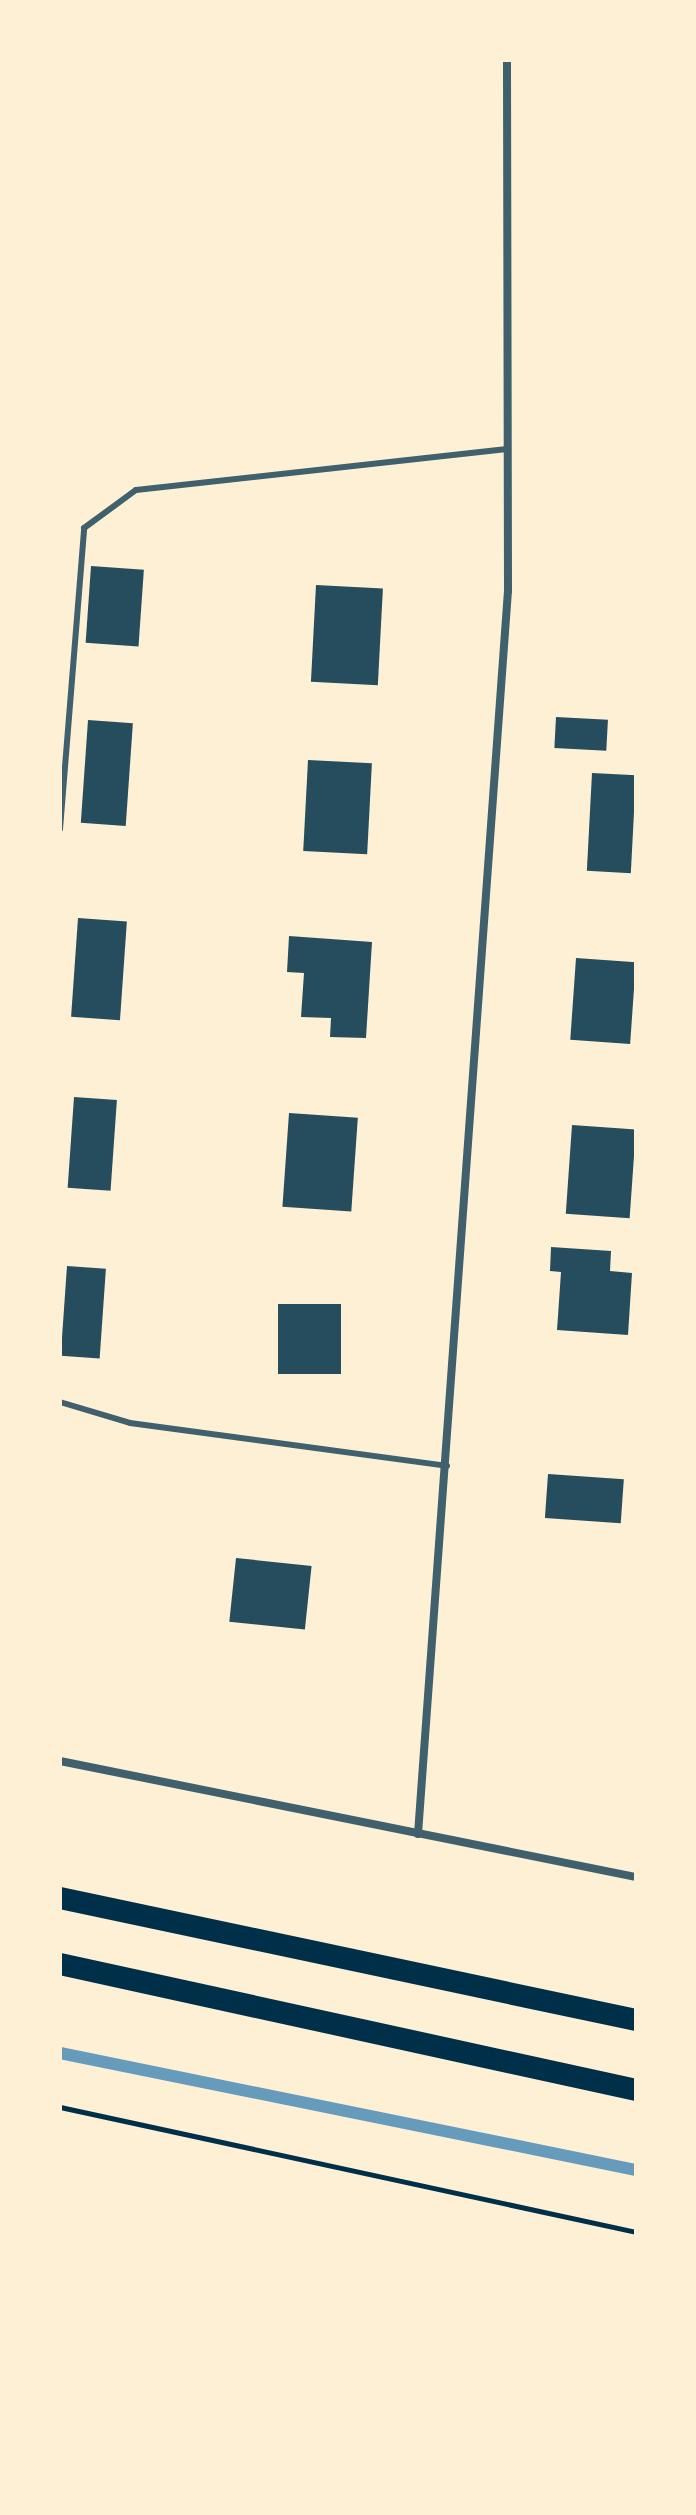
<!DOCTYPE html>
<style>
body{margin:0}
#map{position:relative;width:696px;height:2515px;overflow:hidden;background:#fdf0d5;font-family:Roboto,sans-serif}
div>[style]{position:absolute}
.stream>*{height:12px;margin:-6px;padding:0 6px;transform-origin:6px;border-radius:6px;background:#669bbc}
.building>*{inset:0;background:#264d5e;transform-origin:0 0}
.path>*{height:5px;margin:-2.5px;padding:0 2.5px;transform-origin:2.5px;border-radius:2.5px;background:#003049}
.service>*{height:6px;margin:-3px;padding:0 3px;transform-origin:3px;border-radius:3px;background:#3f606c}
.minor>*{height:8px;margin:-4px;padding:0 4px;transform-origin:4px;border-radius:4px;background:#3f606c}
.trunk>*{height:22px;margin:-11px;padding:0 11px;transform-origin:11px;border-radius:11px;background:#003049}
span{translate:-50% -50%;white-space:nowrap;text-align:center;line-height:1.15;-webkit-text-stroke:8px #fdf0d5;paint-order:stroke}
.frame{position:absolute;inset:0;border:62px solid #fdf0d5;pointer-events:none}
</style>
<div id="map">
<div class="stream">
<div style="left:60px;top:2053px;width:588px;rotate:11.48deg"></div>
</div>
<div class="building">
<div style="left:91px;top:566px;width:53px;height:77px;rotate:4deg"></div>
<div style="left:316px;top:585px;width:67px;height:97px;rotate:3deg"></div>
<div style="left:556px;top:717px;width:52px;height:31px;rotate:3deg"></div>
<div style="left:88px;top:720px;width:45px;height:103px;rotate:4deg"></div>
<div style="left:308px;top:760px;width:64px;height:91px;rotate:3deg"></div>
<div style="left:592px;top:773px;width:44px;height:98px;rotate:3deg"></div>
<div style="left:78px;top:918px;width:49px;height:99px;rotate:4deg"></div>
<div style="clip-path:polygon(289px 936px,372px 942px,366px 1038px,330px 1037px,331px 1018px,301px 1017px,304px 973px,287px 972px)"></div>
<div style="left:576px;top:958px;width:60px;height:82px;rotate:4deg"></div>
<div style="left:74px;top:1097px;width:43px;height:91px;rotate:4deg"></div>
<div style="left:289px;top:1113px;width:69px;height:94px;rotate:4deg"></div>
<div style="left:572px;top:1125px;width:64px;height:89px;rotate:4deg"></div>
<div style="clip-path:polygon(551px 1247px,611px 1251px,610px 1271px,632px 1273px,628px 1335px,557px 1330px,561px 1272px,550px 1271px)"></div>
<div style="left:67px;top:1266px;width:39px;height:90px;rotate:4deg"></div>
<div style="left:278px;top:1304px;width:63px;height:70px"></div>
<div style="left:548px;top:1474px;width:76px;height:44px;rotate:4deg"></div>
<div style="left:236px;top:1558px;width:76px;height:64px;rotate:6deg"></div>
</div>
<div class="path">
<div style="left:60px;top:2107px;width:589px;rotate:12.24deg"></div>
</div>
<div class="service">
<div style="left:60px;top:829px;width:302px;rotate:-85.4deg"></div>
<div style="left:84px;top:528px;width:64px;rotate:-36.2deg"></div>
<div style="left:136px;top:490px;width:371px;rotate:-6.3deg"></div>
<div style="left:60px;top:1402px;width:73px;rotate:16.7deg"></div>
<div style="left:130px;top:1423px;width:320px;rotate:7.7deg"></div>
</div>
<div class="minor">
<div style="left:60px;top:1761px;width:588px;rotate:11.39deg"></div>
<div style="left:418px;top:1834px;width:1246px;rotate:-85.86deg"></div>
<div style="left:508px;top:591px;width:531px;rotate:-90.11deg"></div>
</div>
<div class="trunk">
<div style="left:60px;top:1898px;width:589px;rotate:11.96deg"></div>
<div style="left:60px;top:1964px;width:590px;rotate:12.34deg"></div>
</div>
<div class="frame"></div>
</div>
